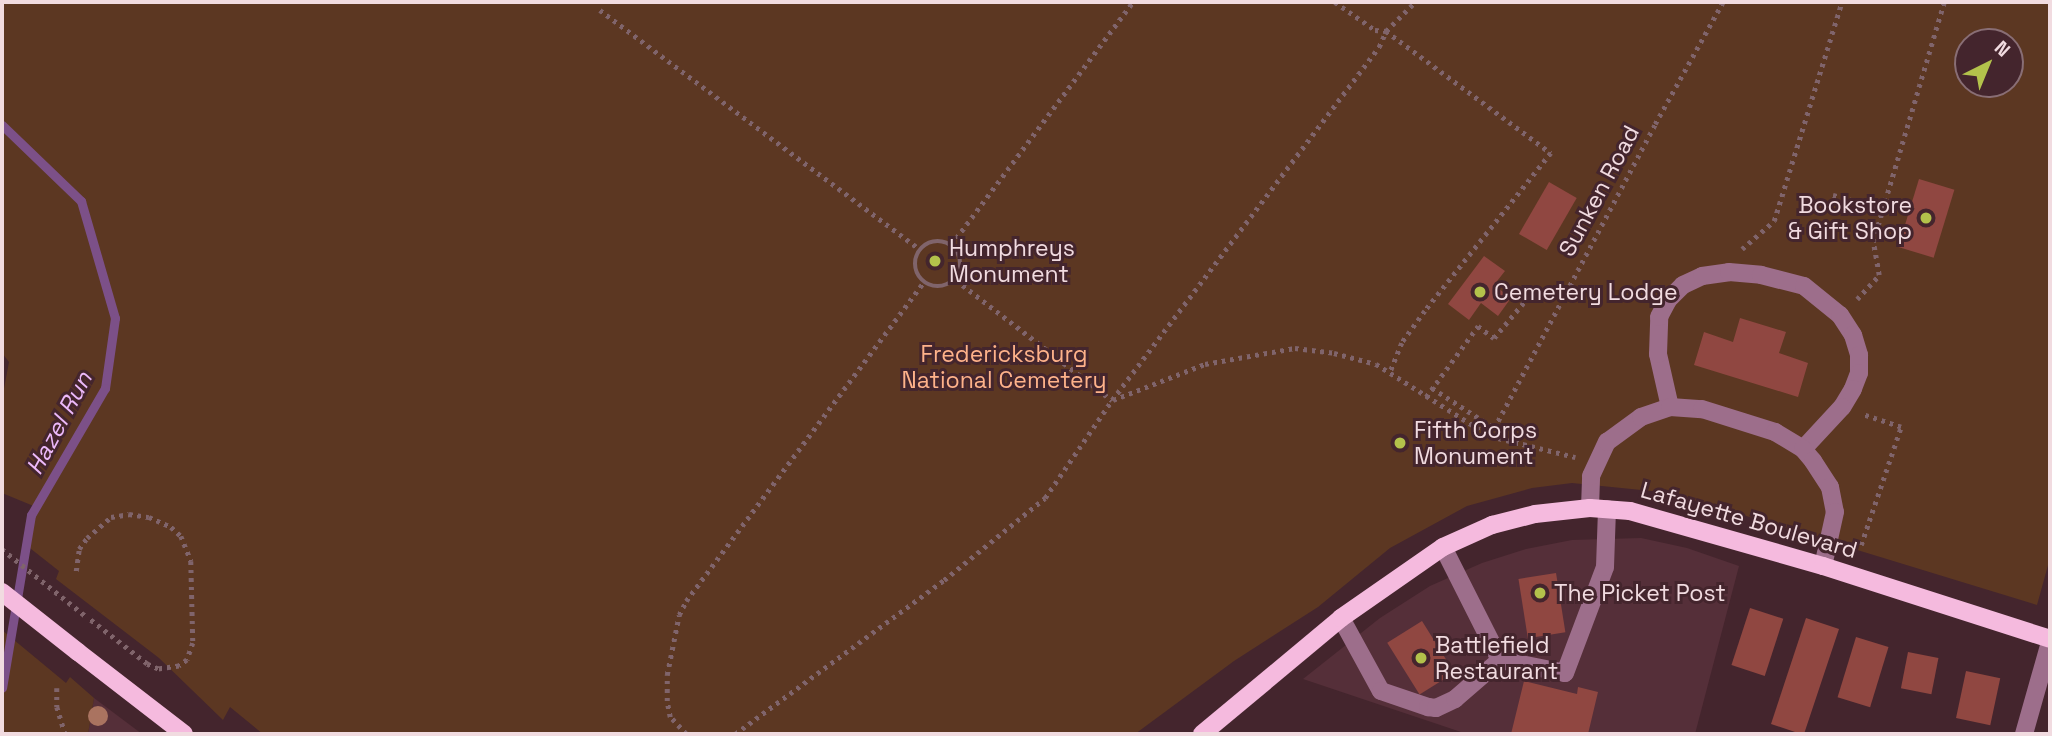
<!DOCTYPE html>
<style>
body{margin:0}
#map{position:relative;width:2052px;height:736px;overflow:hidden;background:#44252d;font-family:"Space Grotesk",sans-serif}
div>[style]{position:absolute}
.built>*{inset:0;background:#552f39}
.green>*{inset:0;background:#5c3722}
.stream>*{height:9px;margin:-4.5px;padding:0 4.5px;transform-origin:4.5px;border-radius:4.5px;background:#7c5088}
.building>*{inset:0;background:#904741;transform-origin:0 0}
.path>*{height:4.5px;margin-top:-2.25px;transform-origin:0;background:repeating-linear-gradient(90deg,#80646b 0 3.5px,transparent 0 8.5px)}
.path>.ring{margin:-2.25px;padding:0;box-sizing:content-box;background:none;border:4.5px solid #80646b;border-radius:50%}
.minor>*{height:18px;margin:-9px;padding:0 9px;transform-origin:9px;border-radius:9px;background:#9d6e8b}
.major>*{height:18px;margin:-9px;padding:0 9px;transform-origin:9px;border-radius:9px;background:#f5bade}
.path-bridge>*{height:4.5px;margin-top:-2.25px;transform-origin:0;background:repeating-linear-gradient(90deg,#80646b 0 3.5px,transparent 0 8.5px)}
.major-bridge>*{height:18px;margin:-9px;padding:0 9px;transform-origin:9px;border-radius:9px;background:#f5bade}
.trees>*{width:20px;height:20px;margin:-10px;border-radius:50%;background:#aa7360}
.dots>*{width:19px;height:19px;translate:-50% -50%;box-sizing:border-box;border:4px solid #44252d;border-radius:50%}
span{translate:-50% -50%;white-space:nowrap;text-align:center;line-height:1.15;-webkit-text-stroke:6px #44252d;paint-order:stroke}
.street-label{font-size:23px;color:#f1dbe0}
.poi-label{font-size:23px;color:#f1dbe0}
.right{translate:-100% -50%;text-align:right}
.left{translate:0 -50%;text-align:left}
.park-label{font-size:23px;color:#feb28a}
.water-label{font-size:24px;color:#ecb9fa;font-style:italic}
.frame{position:absolute;inset:0;border:4px solid #f1dbe0;pointer-events:none}
.north{position:absolute;left:1954px;top:28px;width:70px;height:70px;box-sizing:border-box;background:#44252d;border:2px solid #896e75;border-radius:50%;rotate:43deg;font-size:19px;font-weight:700;line-height:28px;text-align:center;color:#f1dbe0}
.north::after{content:'';display:block;margin:auto;width:24px;height:32px;background:#b3c24b;clip-path:polygon(50% 0,100% 100%,50% 72%,0 100%)}
</style>
<div id="map">
<div class="built">
<div style="clip-path:polygon(1641px 538px,1687px 548px,1739px 566px,1695px 734px,1467px 734px,1303px 679px,1380px 618px,1430px 586px,1482px 563px,1526px 549px,1572px 540px)"></div>
<div style="clip-path:polygon(94px 698px,142px 734px,88px 734px)"></div>
</div>
<div class="green">
<div style="clip-path:polygon(evenodd,2px 2px,2050px 2px,2050px 558px,2037px 605px,1671px 493px,1572px 483px,1532px 488px,1467px 506px,1390px 548px,1318px 607px,1234px 661px,1135px 734px,263px 734px,230px 707px,223px 720px,159px 658px,56px 579px,59px 571px,26px 545px,36px 507px,2px 493px,2px 399px,9px 362px,2px 353px,2px 2px,1968px 42px,2010px 42px,2010px 84px,1968px 84px,1968px 42px)"></div>
<div style="clip-path:polygon(2px 630px,66px 683px,70px 677px,94px 698px,88px 734px,2px 734px)"></div>
</div>
<div class="stream">
<div style="left:2px;top:125px;width:110px;rotate:43.9deg"></div>
<div style="left:81px;top:201px;width:122px;rotate:73.8deg"></div>
<div style="left:115px;top:318px;width:71px;rotate:98.1deg"></div>
<div style="left:105px;top:388px;width:147px;rotate:120.2deg"></div>
<div style="left:31px;top:515px;width:175px;rotate:99.5deg"></div>
</div>
<div class="building">
<div style="left:1919px;top:179px;width:37px;height:71px;rotate:17deg"></div>
<div style="left:1549px;top:182px;width:32px;height:60px;rotate:30deg"></div>
<div style="clip-path:polygon(1484px 256px,1505px 271px,1494px 285px,1511px 298px,1498px 316px,1481px 303px,1469px 320px,1448px 304px)"></div>
<div style="clip-path:polygon(1740px 318px,1786px 332px,1779px 353px,1808px 363px,1798px 397px,1694px 365px,1704px 332px,1733px 342px)"></div>
<div style="left:1556px;top:573px;width:60px;height:38px;rotate:81deg"></div>
<div style="left:1750px;top:608px;width:35px;height:60px;rotate:18deg"></div>
<div style="clip-path:polygon(1806px 618px,1839px 629px,1804px 734px,1801px 734px,1771px 724px)"></div>
<div style="left:1422px;top:621px;width:61px;height:41px;rotate:58deg"></div>
<div style="left:1856px;top:637px;width:34px;height:63px;rotate:17deg"></div>
<div style="left:1908px;top:652px;width:31px;height:37px;rotate:11deg"></div>
<div style="left:1966px;top:671px;width:35px;height:48px;rotate:12deg"></div>
<div style="clip-path:polygon(1524px 681px,1577px 694px,1578px 687px,1598px 692px,1588px 734px,1511px 734px)"></div>
</div>
<div class="path">
<div style="left:1335px;top:2px;width:49px;rotate:35deg"></div>
<div style="left:1375px;top:30px;width:11px;rotate:5deg"></div>
<div style="left:1386px;top:31px;width:41px;rotate:-45deg"></div>
<div style="left:600px;top:10px;width:399px;rotate:36.8deg"></div>
<div style="left:1833px;top:195px;width:52px;rotate:15.6deg"></div>
<div class="ring" style="left:915px;top:241px;width:41.5px;height:41.5px"></div>
<div style="left:951px;top:245px;width:304px;rotate:-53.2deg"></div>
<div style="left:1742px;top:249px;width:43px;rotate:-41.2deg"></div>
<div style="left:1774px;top:221px;width:229px;rotate:-72.8deg"></div>
<div style="left:956px;top:280px;width:197px;rotate:37.6deg"></div>
<div style="left:1857px;top:299px;width:33px;rotate:-47deg"></div>
<div style="left:1879px;top:275px;width:34px;rotate:-100deg"></div>
<div style="left:1873px;top:242px;width:250px;rotate:-73.5deg"></div>
<div style="left:1432px;top:388px;width:94px;rotate:32.8deg"></div>
<div style="left:1426px;top:397px;width:88px;rotate:-53.8deg"></div>
<div style="left:1478px;top:326px;width:20px;rotate:37deg"></div>
<div style="left:1494px;top:338px;width:47px;rotate:-50.2deg"></div>
<div style="left:1113px;top:400px;width:99px;rotate:-21.4deg"></div>
<div style="left:1205px;top:364px;width:91px;rotate:-10.1deg"></div>
<div style="left:1295px;top:348px;width:39px;rotate:7deg"></div>
<div style="left:1334px;top:353px;width:43px;rotate:14.7deg"></div>
<div style="left:1376px;top:364px;width:135px;rotate:32.3deg"></div>
<div style="left:1490px;top:436px;width:88px;rotate:13.9deg"></div>
<div style="left:1490px;top:436px;width:353px;rotate:-62.1deg"></div>
<div style="left:1655px;top:124px;width:140px;rotate:-60.9deg"></div>
<div style="left:1861px;top:545px;width:125px;rotate:-71.3deg"></div>
<div style="left:1901px;top:427px;width:40px;rotate:-162deg"></div>
<div style="left:76px;top:571px;width:22px;rotate:-82deg"></div>
<div style="left:79px;top:549px;width:14px;rotate:-54deg"></div>
<div style="left:87px;top:538px;width:32px;rotate:-41deg"></div>
<div style="left:111px;top:517px;width:18px;rotate:-9deg"></div>
<div style="left:129px;top:514px;width:20px;rotate:9deg"></div>
<div style="left:149px;top:517px;width:24px;rotate:24deg"></div>
<div style="left:171px;top:527px;width:13px;rotate:42deg"></div>
<div style="left:181px;top:536px;width:27px;rotate:68deg"></div>
<div style="left:191px;top:561px;width:82px;rotate:88.6deg"></div>
<div style="left:193px;top:643px;width:18px;rotate:109deg"></div>
<div style="left:187px;top:660px;width:10px;rotate:143deg"></div>
<div style="left:179px;top:666px;width:21px;rotate:172deg"></div>
<div style="left:158px;top:669px;width:12px;rotate:-156deg"></div>
<div style="left:147px;top:664px;width:75px;rotate:-142.1deg"></div>
<div style="left:57px;top:688px;width:19px;rotate:90deg"></div>
<div style="left:57px;top:707px;width:28px;rotate:73deg"></div>
<div style="left:686px;top:734px;width:23px;rotate:-133deg"></div>
<div style="left:670px;top:717px;width:16px;rotate:-101deg"></div>
<div style="left:667px;top:701px;width:26px;rotate:-90deg"></div>
<div style="left:667px;top:675px;width:61px;rotate:-78.7deg"></div>
<div style="left:679px;top:615px;width:16px;rotate:-63deg"></div>
<div style="left:686px;top:601px;width:398px;rotate:-53.3deg"></div>
<div style="left:735px;top:734px;width:260px;rotate:-36.4deg"></div>
<div style="left:944px;top:580px;width:130px;rotate:-39.1deg"></div>
<div style="left:1045px;top:498px;width:119px;rotate:-55.6deg"></div>
<div style="left:1112px;top:400px;width:443px;rotate:-52.9deg"></div>
<div style="left:1379px;top:47px;width:17px;rotate:-66deg"></div>
<div style="left:1386px;top:31px;width:205px;rotate:36.5deg"></div>
<div style="left:1551px;top:153px;width:202px;rotate:128.6deg"></div>
<div style="left:1425px;top:311px;width:39px;rotate:126deg"></div>
<div style="left:1402px;top:343px;width:32px;rotate:112deg"></div>
</div>
<div class="minor">
<div style="left:1670px;top:407px;width:54px;rotate:-102.8deg"></div>
<div style="left:1658px;top:354px;width:37px;rotate:-88deg"></div>
<div style="left:1659px;top:317px;width:19px;rotate:-62deg"></div>
<div style="left:1668px;top:300px;width:21px;rotate:-45deg"></div>
<div style="left:1683px;top:285px;width:21px;rotate:-25deg"></div>
<div style="left:1702px;top:276px;width:27px;rotate:-8deg"></div>
<div style="left:1729px;top:272px;width:32px;rotate:5deg"></div>
<div style="left:1761px;top:275px;width:44px;rotate:14.3deg"></div>
<div style="left:1804px;top:286px;width:46px;rotate:38.9deg"></div>
<div style="left:1840px;top:315px;width:24px;rotate:57deg"></div>
<div style="left:1853px;top:335px;width:21px;rotate:73deg"></div>
<div style="left:1859px;top:355px;width:18px;rotate:90deg"></div>
<div style="left:1859px;top:373px;width:17px;rotate:111deg"></div>
<div style="left:1853px;top:389px;width:21px;rotate:121deg"></div>
<div style="left:1842px;top:407px;width:57px;rotate:132.9deg"></div>
<div style="left:1590px;top:508px;width:32px;rotate:-88deg"></div>
<div style="left:1591px;top:476px;width:38px;rotate:-65deg"></div>
<div style="left:1607px;top:442px;width:42px;rotate:-36.3deg"></div>
<div style="left:1641px;top:417px;width:31px;rotate:-19deg"></div>
<div style="left:1670px;top:407px;width:32px;rotate:4deg"></div>
<div style="left:1702px;top:409px;width:77px;rotate:17.5deg"></div>
<div style="left:1775px;top:432px;width:33px;rotate:31deg"></div>
<div style="left:1803px;top:449px;width:16px;rotate:50deg"></div>
<div style="left:1813px;top:461px;width:31px;rotate:57deg"></div>
<div style="left:1830px;top:487px;width:25px;rotate:79deg"></div>
<div style="left:1835px;top:512px;width:55px;rotate:102.5deg"></div>
<div style="left:1443px;top:547px;width:127px;rotate:63.2deg"></div>
<div style="left:1341px;top:618px;width:83px;rotate:61.3deg"></div>
<div style="left:1381px;top:691px;width:50px;rotate:18.8deg"></div>
<div style="left:1428px;top:707px;width:8px;rotate:7deg"></div>
<div style="left:1436px;top:708px;width:21px;rotate:-25deg"></div>
<div style="left:1455px;top:699px;width:60px;rotate:-40.9deg"></div>
<div style="left:1500px;top:660px;width:66px;rotate:11.3deg"></div>
<div style="left:1565px;top:673px;width:113px;rotate:-69.3deg"></div>
<div style="left:1605px;top:567px;width:58px;rotate:-88deg"></div>
<div style="left:2024px;top:734px;width:96px;rotate:-74.2deg"></div>
</div>
<div class="major">
<div style="left:78px;top:652px;width:134px;rotate:37.7deg"></div>
<div style="left:1202px;top:734px;width:181px;rotate:-39.8deg"></div>
<div style="left:1341px;top:618px;width:124px;rotate:-34.8deg"></div>
<div style="left:1443px;top:547px;width:54px;rotate:-24.2deg"></div>
<div style="left:1492px;top:525px;width:44px;rotate:-14.3deg"></div>
<div style="left:1535px;top:514px;width:55px;rotate:-6.2deg"></div>
<div style="left:1590px;top:508px;width:40px;rotate:4.3deg"></div>
<div style="left:1630px;top:511px;width:201px;rotate:15.9deg"></div>
<div style="left:1823px;top:566px;width:238px;rotate:17.8deg"></div>
</div>
<div class="path-bridge">
<div style="left:2px;top:549px;width:110px;rotate:38.7deg"></div>
</div>
<div class="major-bridge">
<div style="left:2px;top:592px;width:97px;rotate:38.3deg"></div>
</div>
<div class="trees">
<div style="left:98px;top:716px"></div>
</div>
<div class="dots">
<div style="left:1926px;top:218px;background:#b3c24b"></div>
<div style="left:935px;top:261px;background:#b3c24b"></div>
<div style="left:1480px;top:292px;background:#b3c24b"></div>
<div style="left:1400px;top:443px;background:#b3c24b"></div>
<div style="left:1540px;top:593px;background:#b3c24b"></div>
<div style="left:1421px;top:658px;background:#b3c24b"></div>
</div>
<div class="street-label">
<span style="left:1599px;top:191px;rotate:-62deg">Sunken Road</span>
<span style="left:1749px;top:520px;rotate:16deg">Lafayette Boulevard</span>
</div>
<div class="poi-label">
<span class="right" style="left:1912px;top:218px">Bookstore<br>&amp; Gift Shop</span>
<span class="left" style="left:949px;top:261px">Humphreys<br>Monument</span>
<span class="left" style="left:1494px;top:292px">Cemetery Lodge</span>
<span class="left" style="left:1414px;top:443px">Fifth Corps<br>Monument</span>
<span class="left" style="left:1554px;top:593px">The Picket Post</span>
<span class="left" style="left:1435px;top:658px">Battlefield<br>Restaurant</span>
</div>
<div class="park-label">
<span style="left:1004px;top:367px">Fredericksburg<br>National Cemetery</span>
</div>
<div class="water-label">
<span style="left:59px;top:423px;rotate:-62deg">Hazel Run</span>
</div>
<div class="frame"></div>
<div class="north">N</div>
</div>
